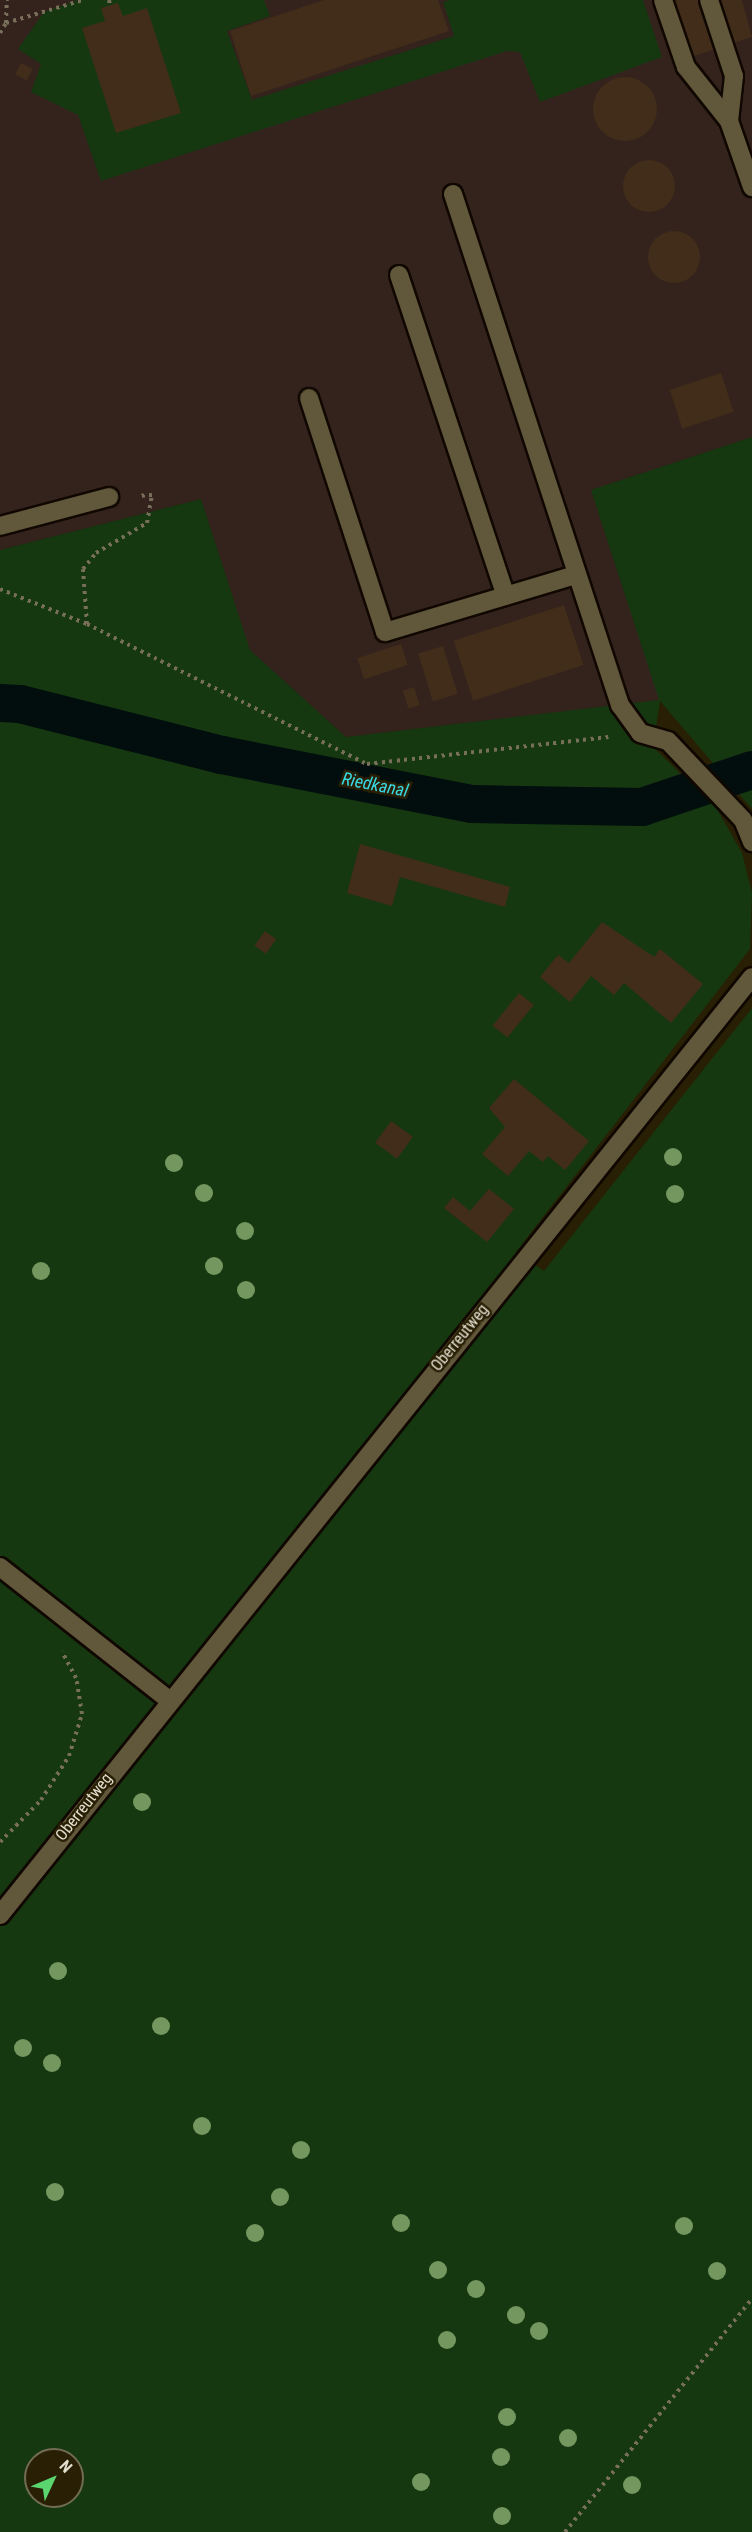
<!DOCTYPE html>
<style>
body{margin:0}
#map{position:relative;width:752px;height:2532px;overflow:hidden;background:#281f04;font-family:"Roboto Condensed",sans-serif}
div>[style]{position:absolute}
.industrial>*{inset:0;background:#34221d}
.green>*{inset:0;background:#153810}
.canal>*{height:38px;margin:-19px;padding:0 19px;transform-origin:19px;border-radius:19px;background:#020d0e}
.building>*{inset:0;background:#422d1a;transform-origin:0 0}
.round{border-radius:50%}
.path>*{height:4px;margin-top:-2px;transform-origin:0;background:repeating-linear-gradient(90deg,#776f59 0 3px,transparent 0 7.5px)}
.roads{filter:drop-shadow(2px 0 #100800) drop-shadow(-2px 0 #100800) drop-shadow(0 2px #100800) drop-shadow(0 -2px #100800)}
.lane>*{height:18px;margin:-9px;padding:0 9px;transform-origin:9px;border-radius:9px;background:#61573b}
.trees>*{width:18px;height:18px;margin:-9px;border-radius:50%;background:#74965f}
span{translate:-50% -50%;white-space:nowrap;text-align:center;line-height:1.15;-webkit-text-stroke:5px #281f04;paint-order:stroke}
.street-label{font-size:16px;color:#e4dfcf}
.water-label{font-size:18px;color:#39d9e3;font-style:italic}
.north{position:absolute;left:24px;top:2448px;width:60px;height:60px;box-sizing:border-box;background:#281f04;border:2px solid #736c55;border-radius:50%;rotate:46deg;font-size:16px;font-weight:700;line-height:24px;text-align:center;color:#e4dfcf}
.north::after{content:'';display:block;margin:auto;width:21px;height:27px;background:#5ad56f;clip-path:polygon(50% 0,100% 100%,50% 72%,0 100%)}
</style>
<div id="map">
<div class="industrial">
<div style="clip-path:polygon(0 0,752px 0,752px 437px,591px 490px,660px 700px,346px 737px,250px 651px,201px 499px,0 550px)"></div>
</div>
<div class="green">
<div style="clip-path:polygon(78px 0,264px 0,270px 16px,227px 31px,252px 100px,454px 36px,443px 2px,450px 0,643px 0,662px 57px,540px 102px,520px 52px,507px 51px,101px 181px,78px 115px,31px 92px,41px 64px,18px 49px,44px 12px)"></div>
<div style="clip-path:polygon(evenodd,752px 437px,752px 809px,660px 701px,653px 747px,717px 809px,742px 853px,752px 893px,750px 949px,516px 1252px,544px 1271px,752px 1008px,752px 2532px,0 2532px,0 550px,201px 499px,250px 650px,346px 737px,659px 700px,591px 490px,752px 437px,36px 2460px,72px 2460px,72px 2496px,36px 2496px,36px 2460px)"></div>
</div>
<div class="canal">
<div style="left:0;top:703px;width:20px;rotate:3deg"></div>
<div style="left:20px;top:704px;width:208px;rotate:14.2deg"></div>
<div style="left:222px;top:755px;width:255px;rotate:11.1deg"></div>
<div style="left:472px;top:804px;width:170px;rotate:1deg"></div>
<div style="left:642px;top:807px;width:116px;rotate:-18.6deg"></div>
</div>
<div class="building">
<div style="clip-path:polygon(324px 0,438px 0,449px 31px,251px 96px,230px 31px)"></div>
<div style="clip-path:polygon(672px 0,742px 0,752px 37px,691px 57px)"></div>
<div style="clip-path:polygon(118px 3px,123px 16px,147px 8px,181px 113px,116px 133px,82px 28px,105px 21px,101px 8px)"></div>
<div style="left:21px;top:63px;width:13px;height:13px;rotate:27deg"></div>
<div class="round" style="left:593px;top:77px;width:64px;height:64px"></div>
<div class="round" style="left:623px;top:160px;width:52px;height:52px"></div>
<div class="round" style="left:648px;top:231px;width:52px;height:52px"></div>
<div style="left:721px;top:373px;width:41px;height:54px;rotate:72deg"></div>
<div style="left:564px;top:605px;width:63px;height:116px;rotate:72deg"></div>
<div style="left:401px;top:644px;width:22px;height:46px;rotate:72deg"></div>
<div style="left:443px;top:646px;width:50px;height:26px;rotate:73deg"></div>
<div style="left:414px;top:687px;width:19px;height:12px;rotate:72deg"></div>
<div style="clip-path:polygon(360px 844px,510px 887px,505px 907px,400px 877px,392px 906px,347px 893px)"></div>
<div style="clip-path:polygon(602px 922px,654px 957px,660px 949px,703px 984px,671px 1023px,624px 983px,614px 995px,591px 976px,570px 1002px,540px 977px,558px 955px,569px 963px)"></div>
<div style="left:265px;top:931px;width:14px;height:18px;rotate:36deg"></div>
<div style="left:519px;top:993px;width:19px;height:42px;rotate:39deg"></div>
<div style="clip-path:polygon(514px 1079px,589px 1141px,565px 1170px,548px 1156px,543px 1162px,529px 1151px,508px 1176px,482px 1154px,505px 1127px,489px 1108px)"></div>
<div style="left:391px;top:1121px;width:27px;height:27px;rotate:36deg"></div>
<div style="clip-path:polygon(489px 1189px,514px 1209px,487px 1242px,444px 1208px,453px 1197px,470px 1211px)"></div>
</div>
<div class="path">
<div style="left:109px;top:0;width:5px;rotate:79deg"></div>
<div style="left:6px;top:23px;width:80px;rotate:-16.6deg"></div>
<div style="left:0;top:33px;width:12px;rotate:-59deg"></div>
<div style="left:6px;top:23px;width:23px;rotate:-88deg"></div>
<div style="left:0;top:589px;width:94px;rotate:21.9deg"></div>
<div style="left:87px;top:624px;width:313px;rotate:26.6deg"></div>
<div style="left:367px;top:764px;width:243px;rotate:-6.4deg"></div>
<div style="left:87px;top:624px;width:55px;rotate:-94.2deg"></div>
<div style="left:83px;top:569px;width:21px;rotate:-51deg"></div>
<div style="left:96px;top:553px;width:59px;rotate:-30.5deg"></div>
<div style="left:147px;top:523px;width:28px;rotate:-80deg"></div>
<div style="left:152px;top:495px;width:15px;rotate:176deg"></div>
<div style="left:0;top:1842px;width:59px;rotate:-45.7deg"></div>
<div style="left:41px;top:1800px;width:52px;rotate:-57.5deg"></div>
<div style="left:69px;top:1756px;width:44px;rotate:-72.8deg"></div>
<div style="left:82px;top:1714px;width:36px;rotate:-99deg"></div>
<div style="left:76px;top:1678px;width:30px;rotate:-118deg"></div>
<div style="left:565px;top:2532px;width:299px;rotate:-51.3deg"></div>
</div>
<div class="roads">
<div class="lane">
<div style="left:663px;top:0;width:71px;rotate:71.1deg"></div>
<div style="left:686px;top:67px;width:69px;rotate:51.5deg"></div>
<div style="left:729px;top:121px;width:70px;rotate:70.8deg"></div>
<div style="left:709px;top:0;width:80px;rotate:71.8deg"></div>
<div style="left:734px;top:76px;width:45px;rotate:96.3deg"></div>
<div style="left:453px;top:194px;width:538px;rotate:71.9deg"></div>
<div style="left:620px;top:705px;width:34px;rotate:54deg"></div>
<div style="left:640px;top:733px;width:29px;rotate:16deg"></div>
<div style="left:668px;top:741px;width:109px;rotate:46.5deg"></div>
<div style="left:743px;top:820px;width:24px;rotate:68deg"></div>
<div style="left:399px;top:275px;width:338px;rotate:71.6deg"></div>
<div style="left:309px;top:398px;width:246px;rotate:72deg"></div>
<div style="left:385px;top:632px;width:198px;rotate:-16.7deg"></div>
<div style="left:0;top:526px;width:113px;rotate:-14.9deg"></div>
<div style="left:0;top:1567px;width:214px;rotate:38.2deg"></div>
<div style="left:0;top:1915px;width:1202px;rotate:-51.28deg"></div>
</div>
</div>
<div class="trees">
<div style="left:673px;top:1157px"></div>
<div style="left:174px;top:1163px"></div>
<div style="left:204px;top:1193px"></div>
<div style="left:675px;top:1194px"></div>
<div style="left:245px;top:1231px"></div>
<div style="left:214px;top:1266px"></div>
<div style="left:41px;top:1271px"></div>
<div style="left:246px;top:1290px"></div>
<div style="left:142px;top:1802px"></div>
<div style="left:58px;top:1971px"></div>
<div style="left:161px;top:2026px"></div>
<div style="left:23px;top:2048px"></div>
<div style="left:52px;top:2063px"></div>
<div style="left:202px;top:2126px"></div>
<div style="left:301px;top:2150px"></div>
<div style="left:55px;top:2192px"></div>
<div style="left:280px;top:2197px"></div>
<div style="left:401px;top:2223px"></div>
<div style="left:684px;top:2226px"></div>
<div style="left:255px;top:2233px"></div>
<div style="left:438px;top:2270px"></div>
<div style="left:717px;top:2271px"></div>
<div style="left:476px;top:2289px"></div>
<div style="left:516px;top:2315px"></div>
<div style="left:539px;top:2331px"></div>
<div style="left:447px;top:2340px"></div>
<div style="left:507px;top:2417px"></div>
<div style="left:568px;top:2438px"></div>
<div style="left:501px;top:2457px"></div>
<div style="left:421px;top:2482px"></div>
<div style="left:632px;top:2485px"></div>
<div style="left:502px;top:2516px"></div>
</div>
<div class="street-label">
<span style="left:460px;top:1338px;rotate:-51deg">Oberreutweg</span>
<span style="left:84px;top:1807px;rotate:-52deg">Oberreutweg</span>
</div>
<div class="water-label">
<span style="left:375px;top:785px;rotate:11deg">Riedkanal</span>
</div>
<div class="north">N</div>
</div>
